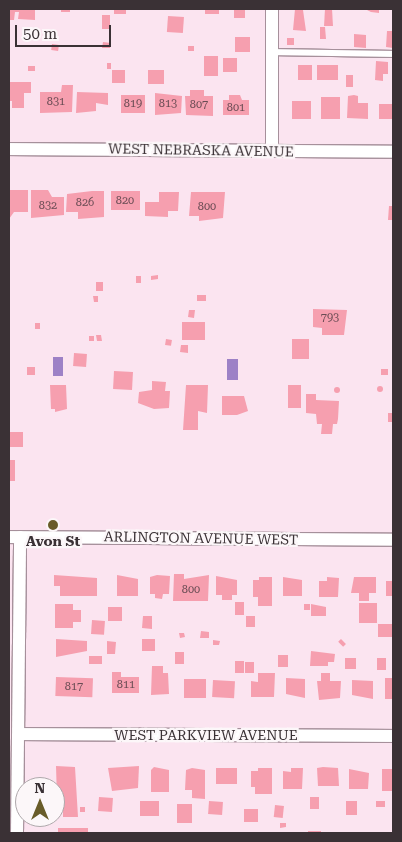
<!DOCTYPE html>
<style>
body{margin:0}
#map{position:relative;width:402px;height:842px;overflow:hidden;background:#fbe4f0;font-family:"Roboto Serif",serif}
div>[style]{position:absolute}
.water>*{inset:0;background:#9d81c6;transform-origin:0 0}
.building>*{inset:0;background:#f69faf;transform-origin:0 0}
.round{border-radius:50%}
.roads{filter:drop-shadow(1px 0 #a6909b) drop-shadow(-1px 0 #a6909b) drop-shadow(0 1px #a6909b) drop-shadow(0 -1px #a6909b)}
.service>*{height:6px;margin:-3px;padding:0 3px;transform-origin:3px;border-radius:3px;background:#fff}
.minor>*{height:12px;margin:-6px;padding:0 6px;transform-origin:6px;border-radius:6px;background:#fff}
.dots>*{width:14px;height:14px;translate:-50% -50%;box-sizing:border-box;border:2px solid #fcf7f9;border-radius:50%}
span{translate:-50% -50%;white-space:nowrap;text-align:center;line-height:1.15;-webkit-text-stroke:4.5px #fcf7f9;paint-order:stroke}
.number-label{font-size:11px;color:#694c54}
.number-label span{-webkit-text-stroke-width:0}
.street-label{font-size:14px;color:#3a3135}
.poi-label{font-size:14px;color:#3a3135;font-weight:700}
.frame{position:absolute;inset:0;border:10px solid #3a3135;pointer-events:none}
.north{position:absolute;left:15px;top:777px;width:50px;height:50px;box-sizing:border-box;background:#fcf7f9;border:1px solid #aea8ab;border-radius:50%;rotate:0deg;font-size:14px;font-weight:700;line-height:20px;text-align:center;color:#3a3135}
.north::after{content:'';display:block;margin:auto;width:18px;height:22px;background:#695c29;clip-path:polygon(50% 0,100% 100%,50% 72%,0 100%)}
.scale{position:absolute;left:15px;top:25px;width:96px;height:22px;box-sizing:border-box;border:2px solid #3a3135;border-top:0;padding-left:6px;font-size:15px;line-height:18px;white-space:nowrap;color:#3a3135;-webkit-text-stroke:4px #fcf7f9;paint-order:stroke}
</style>
<div id="map">
<div class="water">
<div style="left:53px;top:357px;width:10px;height:19px"></div>
<div style="left:227px;top:359px;width:11px;height:21px"></div>
</div>
<div class="building">
<div style="clip-path:polygon(9px 9px,35px 9px,35px 20px,18px 19px,19px 12px,15px 12px,14px 20px,9px 20px)"></div>
<div style="left:61px;top:9px;width:9px;height:3px"></div>
<div style="left:114px;top:9px;width:12px;height:5px"></div>
<div style="left:205px;top:9px;width:14px;height:5px"></div>
<div style="left:234px;top:9px;width:11px;height:9px"></div>
<div style="clip-path:polygon(295px 9px,315px 9px,303px 10px,306px 31px,293px 30px)"></div>
<div style="clip-path:polygon(325px 9px,332px 9px,333px 26px,324px 26px)"></div>
<div style="clip-path:polygon(365px 9px,379px 9px,379px 13px,371px 12px)"></div>
<div style="left:102px;top:15px;width:8px;height:14px"></div>
<div style="left:168px;top:16px;width:16px;height:16px;rotate:4deg"></div>
<div style="clip-path:polygon(320px 27px,325px 27px,326px 39px,320px 39px)"></div>
<div style="clip-path:polygon(387px 31px,393px 31px,393px 48px,386px 47px)"></div>
<div style="clip-path:polygon(354px 34px,366px 35px,366px 48px,354px 47px)"></div>
<div style="left:235px;top:37px;width:15px;height:15px"></div>
<div style="left:287px;top:38px;width:7px;height:7px"></div>
<div style="clip-path:polygon(103px 42px,111px 43px,110px 48px,102px 48px)"></div>
<div style="left:52px;top:44px;width:7px;height:6px;rotate:8deg"></div>
<div style="left:188px;top:46px;width:6px;height:5px"></div>
<div style="left:204px;top:56px;width:14px;height:20px"></div>
<div style="left:223px;top:58px;width:14px;height:14px"></div>
<div style="clip-path:polygon(376px 61px,388px 62px,388px 74px,383px 74px,383px 81px,375px 80px)"></div>
<div style="left:107px;top:63px;width:4px;height:6px"></div>
<div style="left:298px;top:65px;width:14px;height:15px"></div>
<div style="left:317px;top:65px;width:21px;height:15px"></div>
<div style="left:28px;top:66px;width:7px;height:5px"></div>
<div style="left:112px;top:70px;width:13px;height:13px"></div>
<div style="left:148px;top:70px;width:16px;height:14px"></div>
<div style="left:346px;top:75px;width:7px;height:12px"></div>
<div style="clip-path:polygon(9px 82px,31px 82px,31px 93px,24px 93px,24px 108px,12px 108px,12px 101px,9px 101px)"></div>
<div style="clip-path:polygon(62px 85px,73px 85px,72px 112px,40px 113px,40px 92px,61px 92px)"></div>
<div style="clip-path:polygon(190px 90px,204px 90px,204px 96px,213px 96px,213px 116px,186px 115px,185px 96px,190px 96px)"></div>
<div style="clip-path:polygon(77px 92px,108px 93px,108px 105px,96px 103px,96px 111px,76px 113px)"></div>
<div style="clip-path:polygon(155px 93px,182px 96px,181px 113px,155px 115px)"></div>
<div style="left:145px;top:95px;width:18px;height:24px;rotate:90deg"></div>
<div style="clip-path:polygon(229px 95px,240px 95px,242px 100px,249px 100px,249px 115px,223px 115px,223px 100px,229px 100px)"></div>
<div style="clip-path:polygon(354px 95px,358px 96px,358px 103px,368px 103px,368px 119px,347px 118px,348px 96px)"></div>
<div style="left:321px;top:97px;width:19px;height:22px"></div>
<div style="left:292px;top:101px;width:19px;height:18px"></div>
<div style="left:379px;top:104px;width:14px;height:15px"></div>
<div style="clip-path:polygon(9px 190px,28px 190px,28px 212px,14px 212px,9px 219px)"></div>
<div style="clip-path:polygon(31px 190px,48px 190px,52px 197px,64px 197px,64px 215px,31px 218px)"></div>
<div style="clip-path:polygon(92px 191px,104px 191px,104px 217px,78px 219px,78px 212px,66px 212px,67px 194px)"></div>
<div style="left:111px;top:191px;width:29px;height:19px"></div>
<div style="clip-path:polygon(159px 192px,179px 192px,178px 211px,168px 211px,168px 217px,145px 216px,145px 202px,159px 202px)"></div>
<div style="clip-path:polygon(191px 192px,225px 192px,223px 218px,199px 221px,199px 216px,189px 216px)"></div>
<div style="clip-path:polygon(389px 206px,393px 206px,393px 220px,388px 220px)"></div>
<div style="clip-path:polygon(158px 275px,158px 279px,151px 280px,151px 276px)"></div>
<div style="left:136px;top:276px;width:5px;height:7px"></div>
<div style="left:96px;top:282px;width:7px;height:9px"></div>
<div style="left:197px;top:295px;width:9px;height:6px"></div>
<div style="clip-path:polygon(93px 296px,98px 296px,98px 302px,94px 302px)"></div>
<div style="clip-path:polygon(313px 309px,347px 310px,344px 335px,322px 335px,322px 328px,313px 327px)"></div>
<div style="clip-path:polygon(189px 310px,195px 310px,194px 318px,188px 317px)"></div>
<div style="left:205px;top:322px;width:18px;height:23px;rotate:90deg"></div>
<div style="left:35px;top:323px;width:5px;height:6px"></div>
<div style="clip-path:polygon(96px 335px,101px 335px,102px 341px,97px 341px)"></div>
<div style="left:89px;top:336px;width:5px;height:5px"></div>
<div style="left:166px;top:339px;width:6px;height:6px;rotate:9deg"></div>
<div style="left:292px;top:339px;width:17px;height:20px"></div>
<div style="clip-path:polygon(181px 345px,188px 345px,188px 353px,180px 352px)"></div>
<div style="left:74px;top:353px;width:13px;height:13px;rotate:4deg"></div>
<div style="left:27px;top:367px;width:8px;height:8px"></div>
<div style="left:381px;top:369px;width:7px;height:6px"></div>
<div style="left:114px;top:371px;width:19px;height:18px;rotate:3deg"></div>
<div style="clip-path:polygon(152px 381px,166px 382px,165px 391px,170px 391px,169px 408px,154px 409px,138px 403px,139px 392px,152px 390px)"></div>
<div style="clip-path:polygon(50px 385px,66px 385px,67px 409px,55px 412px,55px 409px,51px 409px)"></div>
<div style="clip-path:polygon(186px 385px,208px 385px,207px 413px,198px 411px,198px 430px,183px 430px)"></div>
<div style="left:301px;top:385px;width:23px;height:13px;rotate:90deg"></div>
<div class="round" style="left:377px;top:386px;width:6px;height:6px"></div>
<div class="round" style="left:334px;top:387px;width:6px;height:6px"></div>
<div style="clip-path:polygon(306px 394px,316px 394px,316px 400px,339px 401px,338px 419px,337px 424px,333px 424px,332px 434px,321px 434px,322px 424px,317px 424px,316px 414px,306px 413px)"></div>
<div style="clip-path:polygon(222px 396px,244px 396px,248px 411px,237px 415px,222px 415px)"></div>
<div style="left:388px;top:413px;width:5px;height:9px"></div>
<div style="left:9px;top:432px;width:14px;height:15px"></div>
<div style="left:9px;top:460px;width:6px;height:21px"></div>
<div style="clip-path:polygon(174px 574px,184px 574px,184px 579px,209px 575px,208px 601px,173px 601px)"></div>
<div style="clip-path:polygon(54px 575px,97px 578px,97px 596px,60px 596px,60px 586px,54px 586px)"></div>
<div style="clip-path:polygon(117px 575px,138px 579px,138px 596px,117px 596px)"></div>
<div style="clip-path:polygon(157px 575px,170px 576px,169px 594px,163px 594px,162px 599px,155px 598px,155px 594px,150px 594px,150px 577px)"></div>
<div style="clip-path:polygon(216px 576px,237px 580px,237px 595px,232px 595px,232px 600px,222px 600px,222px 595px,216px 595px)"></div>
<div style="clip-path:polygon(259px 577px,272px 577px,272px 606px,258px 606px,258px 597px,253px 597px,253px 580px,259px 580px)"></div>
<div style="clip-path:polygon(283px 577px,302px 580px,302px 596px,283px 596px)"></div>
<div style="clip-path:polygon(327px 577px,339px 578px,338px 597px,319px 597px,319px 581px,327px 581px)"></div>
<div style="clip-path:polygon(354px 577px,376px 577px,376px 593px,369px 593px,369px 601px,359px 601px,359px 593px,351px 593px)"></div>
<div style="left:386px;top:581px;width:7px;height:15px"></div>
<div style="left:235px;top:602px;width:9px;height:13px"></div>
<div style="left:359px;top:603px;width:18px;height:20px"></div>
<div style="clip-path:polygon(55px 604px,73px 604px,73px 610px,81px 610px,81px 622px,73px 622px,73px 628px,55px 628px)"></div>
<div style="left:304px;top:604px;width:6px;height:6px"></div>
<div style="clip-path:polygon(311px 604px,326px 607px,326px 616px,311px 616px)"></div>
<div style="left:108px;top:607px;width:14px;height:14px"></div>
<div style="clip-path:polygon(143px 616px,152px 616px,152px 629px,142px 628px)"></div>
<div style="left:246px;top:616px;width:9px;height:11px"></div>
<div style="left:92px;top:620px;width:13px;height:14px;rotate:4deg"></div>
<div style="left:378px;top:624px;width:14px;height:13px"></div>
<div style="clip-path:polygon(201px 631px,209px 632px,209px 638px,200px 638px)"></div>
<div style="clip-path:polygon(179px 633px,184px 633px,185px 637px,180px 638px)"></div>
<div style="clip-path:polygon(56px 639px,87px 641px,87px 651px,56px 657px)"></div>
<div style="left:142px;top:639px;width:13px;height:12px"></div>
<div style="left:341px;top:639px;width:7px;height:4px;rotate:45deg"></div>
<div style="clip-path:polygon(213px 640px,220px 641px,219px 645px,213px 645px)"></div>
<div style="clip-path:polygon(107px 641px,116px 642px,115px 654px,107px 654px)"></div>
<div style="clip-path:polygon(311px 651px,335px 654px,334px 662px,328px 662px,328px 666px,310px 666px)"></div>
<div style="left:175px;top:652px;width:9px;height:12px"></div>
<div style="left:278px;top:655px;width:10px;height:12px"></div>
<div style="left:89px;top:656px;width:13px;height:8px"></div>
<div style="left:345px;top:658px;width:11px;height:11px"></div>
<div style="left:386px;top:658px;width:12px;height:9px;rotate:90deg"></div>
<div style="left:235px;top:661px;width:9px;height:12px"></div>
<div style="left:245px;top:662px;width:9px;height:11px"></div>
<div style="clip-path:polygon(152px 666px,163px 666px,163px 673px,168px 673px,169px 694px,151px 695px)"></div>
<div style="clip-path:polygon(112px 672px,121px 672px,121px 677px,139px 677px,139px 693px,112px 693px)"></div>
<div style="clip-path:polygon(258px 673px,275px 673px,274px 697px,251px 697px,251px 681px,258px 682px)"></div>
<div style="clip-path:polygon(321px 673px,330px 673px,330px 681px,341px 681px,340px 698px,319px 700px,317px 681px,321px 681px)"></div>
<div style="left:56px;top:677px;width:37px;height:19px;rotate:2deg"></div>
<div style="clip-path:polygon(286px 678px,305px 679px,305px 698px,286px 694px)"></div>
<div style="left:385px;top:678px;width:8px;height:21px"></div>
<div style="left:184px;top:679px;width:22px;height:19px"></div>
<div style="left:213px;top:680px;width:22px;height:17px;rotate:3deg"></div>
<div style="clip-path:polygon(352px 680px,373px 681px,373px 699px,352px 695px)"></div>
<div style="clip-path:polygon(56px 766px,75px 767px,78px 817px,63px 817px,63px 799px,57px 799px)"></div>
<div style="clip-path:polygon(139px 766px,138px 788px,112px 791px,108px 768px)"></div>
<div style="clip-path:polygon(154px 767px,169px 770px,169px 792px,151px 792px,151px 770px)"></div>
<div style="clip-path:polygon(323px 767px,338px 768px,339px 786px,318px 786px,317px 768px)"></div>
<div style="clip-path:polygon(192px 768px,205px 770px,205px 799px,192px 798px,192px 790px,185px 790px,186px 770px)"></div>
<div style="left:216px;top:768px;width:21px;height:16px"></div>
<div style="clip-path:polygon(258px 768px,272px 768px,272px 794px,255px 794px,255px 787px,251px 787px,251px 771px,258px 771px)"></div>
<div style="clip-path:polygon(291px 768px,303px 768px,302px 789px,283px 789px,283px 771px,291px 772px)"></div>
<div style="clip-path:polygon(349px 769px,369px 773px,368px 789px,349px 789px)"></div>
<div style="left:382px;top:769px;width:11px;height:22px"></div>
<div style="left:99px;top:797px;width:14px;height:14px;rotate:4deg"></div>
<div style="left:310px;top:797px;width:9px;height:12px"></div>
<div style="left:140px;top:801px;width:19px;height:15px"></div>
<div style="left:209px;top:801px;width:14px;height:13px;rotate:4deg"></div>
<div style="left:346px;top:801px;width:11px;height:14px"></div>
<div style="left:376px;top:801px;width:9px;height:6px"></div>
<div style="left:192px;top:804px;width:19px;height:15px;rotate:90deg"></div>
<div style="left:275px;top:805px;width:9px;height:12px;rotate:6deg"></div>
<div style="left:80px;top:807px;width:5px;height:5px"></div>
<div style="left:244px;top:809px;width:14px;height:13px"></div>
<div style="clip-path:polygon(280px 823px,286px 823px,286px 827px,280px 828px)"></div>
<div style="left:58px;top:828px;width:30px;height:5px"></div>
<div style="left:308px;top:831px;width:13px;height:2px"></div>
</div>
<div class="roads">
<div class="service">
<div style="left:271px;top:52px;width:122px;rotate:0.9deg"></div>
</div>
<div class="minor">
<div style="left:9px;top:149px;width:384px;rotate:0.4deg"></div>
<div style="left:272px;top:151px;width:142px;rotate:-90deg"></div>
<div style="left:9px;top:537px;width:384px;rotate:0.4deg"></div>
<div style="left:19px;top:734px;width:374px;rotate:0.3deg"></div>
<div style="left:17px;top:833px;width:296px;rotate:-89.4deg"></div>
</div>
</div>
<div class="dots">
<div style="left:53px;top:525px;background:#695c29"></div>
</div>
<div class="number-label">
<span style="left:56px;top:102px">831</span>
<span style="left:133px;top:104px">819</span>
<span style="left:168px;top:104px">813</span>
<span style="left:199px;top:105px">807</span>
<span style="left:236px;top:108px">801</span>
<span style="left:125px;top:201px">820</span>
<span style="left:85px;top:203px">826</span>
<span style="left:48px;top:206px">832</span>
<span style="left:207px;top:207px">800</span>
<span style="left:330px;top:318px">793</span>
<span style="left:191px;top:590px">800</span>
<span style="left:126px;top:685px">811</span>
<span style="left:74px;top:687px">817</span>
</div>
<div class="street-label">
<span style="left:201px;top:150px;rotate:1deg">WEST NEBRASKA AVENUE</span>
<span style="left:201px;top:538px;rotate:1deg">ARLINGTON AVENUE WEST</span>
<span style="left:206px;top:735px">WEST PARKVIEW AVENUE</span>
</div>
<div class="poi-label">
<span style="left:53px;top:541px">Avon St</span>
</div>
<div class="frame"></div>
<div class="north">N</div>
<div class="scale">50 m</div>
</div>
